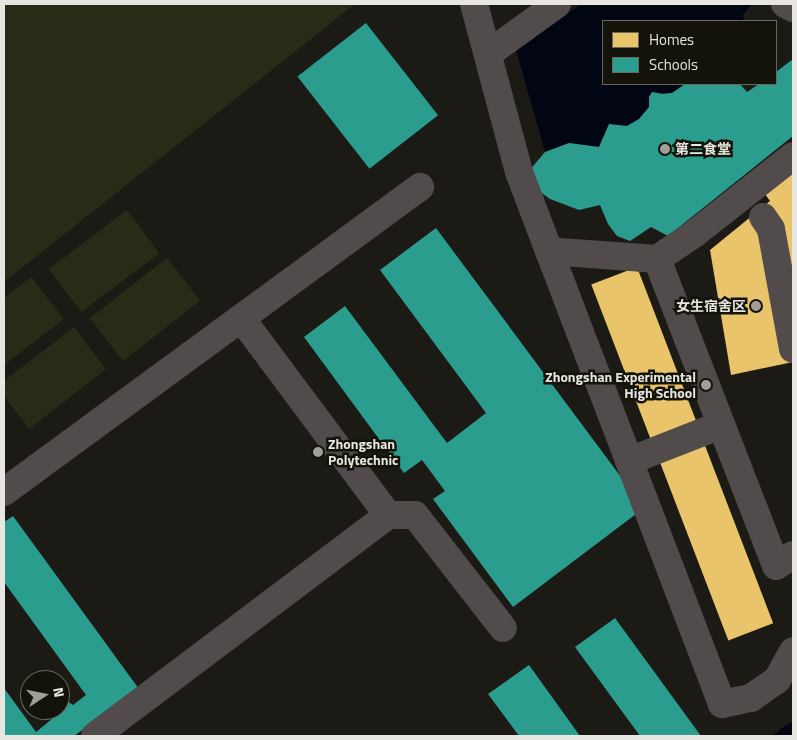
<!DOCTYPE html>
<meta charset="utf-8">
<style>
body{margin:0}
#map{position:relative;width:797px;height:740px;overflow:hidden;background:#1b1a15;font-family:"Titillium Web","Noto Sans SC",sans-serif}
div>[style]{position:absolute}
.green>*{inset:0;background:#292b17;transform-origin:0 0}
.water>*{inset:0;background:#020613}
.homes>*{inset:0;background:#e9c46a;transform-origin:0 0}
.schools>*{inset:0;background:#2a9d8f;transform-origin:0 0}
.minor>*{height:28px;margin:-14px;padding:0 14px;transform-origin:14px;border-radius:14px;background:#514b4b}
.dots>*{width:14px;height:14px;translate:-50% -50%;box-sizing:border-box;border:2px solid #14130a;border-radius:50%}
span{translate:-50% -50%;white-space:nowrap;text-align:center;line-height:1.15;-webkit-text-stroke:5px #14130a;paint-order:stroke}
.poi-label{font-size:14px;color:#e7e6e0;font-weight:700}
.left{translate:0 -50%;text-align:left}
.right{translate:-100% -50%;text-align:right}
.frame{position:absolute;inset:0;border:5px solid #e7e6e0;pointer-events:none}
.legend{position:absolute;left:602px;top:20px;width:175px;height:65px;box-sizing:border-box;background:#14130a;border:1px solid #686760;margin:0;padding:6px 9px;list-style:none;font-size:15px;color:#e7e6e0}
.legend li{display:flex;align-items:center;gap:10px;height:25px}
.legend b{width:25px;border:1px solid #686760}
.north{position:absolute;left:20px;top:670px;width:50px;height:50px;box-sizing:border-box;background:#14130a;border:1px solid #686760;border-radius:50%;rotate:79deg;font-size:14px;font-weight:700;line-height:20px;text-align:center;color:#e7e6e0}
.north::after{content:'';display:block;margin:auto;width:18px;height:22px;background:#a09f99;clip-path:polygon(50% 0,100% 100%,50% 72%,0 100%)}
</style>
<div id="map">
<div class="green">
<div style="clip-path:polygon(4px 4px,355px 4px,4px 282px)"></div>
<div style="left:127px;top:210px;width:54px;height:98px;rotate:53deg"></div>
<div style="left:167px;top:258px;width:54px;height:98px;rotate:52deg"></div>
<div style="clip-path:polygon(31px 277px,64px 319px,4px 365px,4px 298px)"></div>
<div style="clip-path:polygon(74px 327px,106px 369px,29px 429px,4px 396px,4px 381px)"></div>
</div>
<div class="water">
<div style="clip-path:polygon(581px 4px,752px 4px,743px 15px,744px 21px,603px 21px,603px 84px,685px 85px,672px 93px,652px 92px,649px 97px,649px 107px,639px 119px,627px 126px,609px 124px,599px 147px,569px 143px,545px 152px,516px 50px)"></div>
<div style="clip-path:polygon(793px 722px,793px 736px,771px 736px,788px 724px)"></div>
</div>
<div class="homes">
<div style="clip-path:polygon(793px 170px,793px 362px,731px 375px,710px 250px,770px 201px,763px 191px)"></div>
<div style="left:637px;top:267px;width:165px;height:49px;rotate:69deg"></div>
<div style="left:704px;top:443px;width:193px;height:48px;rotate:69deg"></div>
</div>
<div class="schools">
<div style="left:366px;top:23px;width:117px;height:87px;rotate:52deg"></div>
<div style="clip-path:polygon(793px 59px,793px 136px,668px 236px,651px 227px,630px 241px,617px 236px,608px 224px,600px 205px,579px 210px,550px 199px,532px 186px,528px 172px,545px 152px,569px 143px,599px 147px,609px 124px,627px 126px,639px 119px,649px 107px,649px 97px,652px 92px,662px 94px,672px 93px,685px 84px,740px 84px,747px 92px,759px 84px,776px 84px,776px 72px)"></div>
<div style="clip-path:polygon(436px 228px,644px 508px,513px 607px,433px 499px,445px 491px,422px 460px,404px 473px,304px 337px,345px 306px,447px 443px,486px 413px,380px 270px)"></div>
<div style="clip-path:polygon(13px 516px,139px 689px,74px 736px,4px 736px,4px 688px,36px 732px,52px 719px,50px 710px,60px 710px,60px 702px,64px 699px,73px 705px,86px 695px,4px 582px,4px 522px)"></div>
<div style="clip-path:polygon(615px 618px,701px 736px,640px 736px,575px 647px)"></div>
<div style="clip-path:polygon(529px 665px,580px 736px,519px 736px,488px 694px)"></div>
</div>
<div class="minor">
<div style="left:474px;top:4px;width:174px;rotate:75deg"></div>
<div style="left:519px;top:172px;width:85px;rotate:69.2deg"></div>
<div style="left:785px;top:4px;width:9px;rotate:27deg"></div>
<div style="left:488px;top:54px;width:85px;rotate:-35.9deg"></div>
<div style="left:793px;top:156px;width:126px;rotate:141.8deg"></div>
<div style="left:694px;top:234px;width:45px;rotate:146deg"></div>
<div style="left:657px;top:259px;width:108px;rotate:-175.8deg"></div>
<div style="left:549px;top:251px;width:485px;rotate:69.1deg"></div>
<div style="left:722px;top:704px;width:30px;rotate:-12deg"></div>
<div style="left:751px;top:698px;width:32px;rotate:-35deg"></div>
<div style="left:777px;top:680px;width:33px;rotate:-61deg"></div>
<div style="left:763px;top:217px;width:14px;rotate:56deg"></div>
<div style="left:771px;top:229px;width:122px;rotate:79.6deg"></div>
<div style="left:657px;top:259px;width:329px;rotate:68.8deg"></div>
<div style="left:776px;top:566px;width:20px;rotate:-33deg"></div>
<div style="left:241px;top:318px;width:246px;rotate:53.3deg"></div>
<div style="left:388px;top:515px;width:27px"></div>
<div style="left:415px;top:515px;width:143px;rotate:52.1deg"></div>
<div style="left:629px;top:461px;width:99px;rotate:-21.4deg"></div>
<div style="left:4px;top:492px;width:516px;rotate:-36.25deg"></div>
<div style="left:95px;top:736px;width:367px;rotate:-37deg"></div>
</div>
<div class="dots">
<div style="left:665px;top:149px;background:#a09f99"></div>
<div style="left:756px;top:306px;background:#a09f99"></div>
<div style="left:706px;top:385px;background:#a09f99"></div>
<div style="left:318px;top:452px;background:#a09f99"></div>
</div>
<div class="poi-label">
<span class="left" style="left:675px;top:149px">第二食堂</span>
<span class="right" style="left:746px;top:306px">女生宿舍区</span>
<span class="right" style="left:696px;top:385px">Zhongshan Experimental<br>High School</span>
<span class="left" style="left:328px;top:452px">Zhongshan<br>Polytechnic</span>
</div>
<div class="frame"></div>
<ul class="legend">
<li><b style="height:14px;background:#e9c46a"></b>Homes</li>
<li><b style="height:14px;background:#2a9d8f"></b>Schools</li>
</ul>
<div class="north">N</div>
</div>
